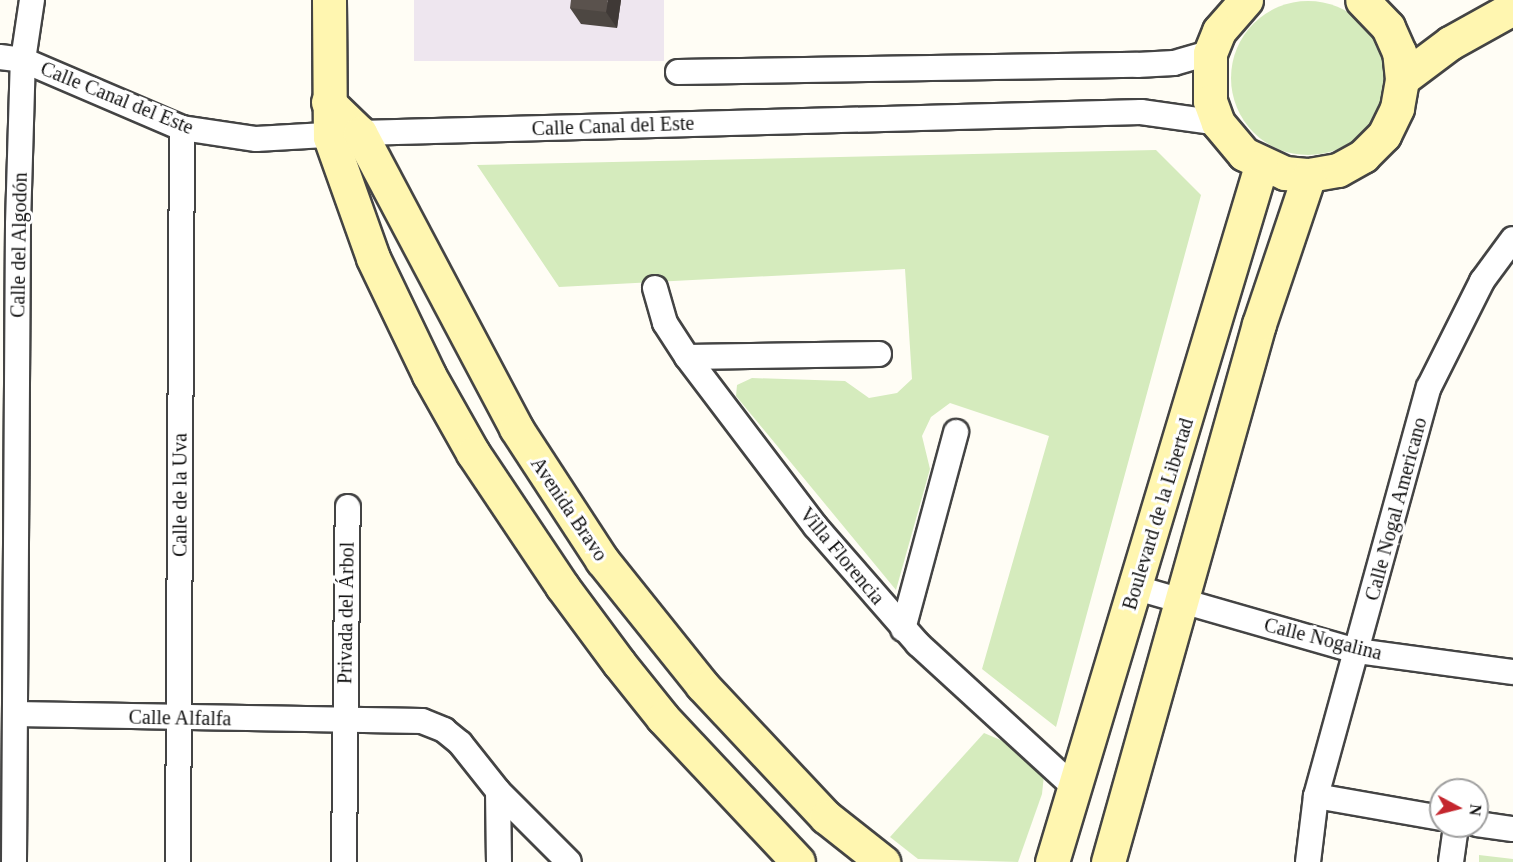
<!DOCTYPE html>
<meta charset="utf-8">
<style>
body{margin:0}
#map{position:relative;width:1513px;height:862px;overflow:hidden;background:#fffdf5;font-family:Georgia,serif}
div>[style]{position:absolute}
.industrial>*{inset:0;background:#eee6ef;transform-origin:0 0}
.green>*{inset:0;background:#d5ebbd}
.round{border-radius:50%}
.roads{filter:drop-shadow(2px 0 #444) drop-shadow(-2px 0 #444) drop-shadow(0 2px #444) drop-shadow(0 -2px #444)}
.minor>*{height:24px;margin:-12px;padding:0 12px;transform-origin:12px;border-radius:12px;background:#fff}
.secondary>*{height:33px;margin:-16.5px;padding:0 16.5px;transform-origin:16.5px;border-radius:16.5px;background:#fff6b0}
.wall>*{inset:0;background:#4d4742}
.shaded-wall>*{inset:0;background:#3f3936}
.building>*{inset:0;background:#5a524d}
span{translate:-50% -50%;white-space:nowrap;text-align:center;line-height:1.15;-webkit-text-stroke:6px #fff;paint-order:stroke}
.street-label{font-size:20px;color:#111}
.north{position:absolute;left:1429px;top:778px;width:60px;height:60px;box-sizing:border-box;background:#fff;border:2px solid #a0a0a0;border-radius:50%;rotate:97deg;font-size:16px;font-weight:700;line-height:24px;text-align:center;color:#111}
.north::after{content:'';display:block;margin:auto;width:21px;height:27px;background:#c4262e;clip-path:polygon(50% 0,100% 100%,50% 72%,0 100%)}
</style>
<div id="map">
<div class="industrial">
<div style="left:414px;top:0;width:250px;height:61px"></div>
</div>
<div class="green">
<div class="round" style="left:1231px;top:1px;width:154px;height:154px"></div>
<div style="clip-path:polygon(1156px 150px,1201px 195px,1056px 727px,982px 669px,1049px 436px,950px 403px,931px 417px,922px 436px,930px 469px,896px 590px,736px 396px,737px 385px,752px 378px,845px 381px,869px 398px,897px 393px,912px 379px,905px 269px,559px 287px,477px 165px)"></div>
<div style="clip-path:polygon(984px 733px,1003px 741px,1044px 775px,1042px 794px,1018px 862px,918px 859px,890px 837px)"></div>
<div style="clip-path:polygon(1479px 855px,1513px 859px,1513px 862px,1479px 862px)"></div>
</div>
<div class="roads">
<div class="minor">
<div style="left:0;top:57px;width:23px;rotate:7deg"></div>
<div style="left:23px;top:60px;width:173px;rotate:23.2deg"></div>
<div style="left:182px;top:128px;width:75px;rotate:8.5deg"></div>
<div style="left:256px;top:139px;width:104px;rotate:-3.3deg"></div>
<div style="left:360px;top:133px;width:781px;rotate:-1.54deg"></div>
<div style="left:1141px;top:112px;width:78px;rotate:8.1deg"></div>
<div style="left:678px;top:72px;width:459px;rotate:-0.9deg"></div>
<div style="left:1137px;top:65px;width:37px;rotate:-3deg"></div>
<div style="left:1174px;top:63px;width:37px;rotate:-16deg"></div>
<div style="left:655px;top:288px;width:36px;rotate:74deg"></div>
<div style="left:665px;top:323px;width:40px;rotate:57.1deg"></div>
<div style="left:687px;top:357px;width:213px;rotate:52.8deg"></div>
<div style="left:816px;top:527px;width:155px;rotate:48.9deg"></div>
<div style="left:918px;top:644px;width:213px;rotate:42.5deg"></div>
<div style="left:687px;top:357px;width:192px;rotate:-0.9deg"></div>
<div style="left:1137px;top:588px;width:229px;rotate:16deg"></div>
<div style="left:1357px;top:651px;width:157px;rotate:7.7deg"></div>
<div style="left:903px;top:629px;width:204px;rotate:-74.9deg"></div>
<div style="left:15px;top:714px;width:407px;rotate:1deg"></div>
<div style="left:422px;top:721px;width:24px;rotate:22deg"></div>
<div style="left:444px;top:730px;width:21px;rotate:39deg"></div>
<div style="left:460px;top:743px;width:61px;rotate:51.6deg"></div>
<div style="left:498px;top:791px;width:100px;rotate:45deg"></div>
<div style="left:498px;top:791px;width:71px;rotate:89.2deg"></div>
<div style="left:1316px;top:796px;width:127px;rotate:10deg"></div>
<div style="left:1477px;top:824px;width:36px;rotate:8deg"></div>
<div style="left:14px;top:862px;width:638px;rotate:-89.64deg"></div>
<div style="left:18px;top:224px;width:164px;rotate:-88.3deg"></div>
<div style="left:23px;top:60px;width:61px;rotate:-81.5deg"></div>
<div style="left:178px;top:862px;width:734px;rotate:-89.69deg"></div>
<div style="left:344px;top:862px;width:355px;rotate:-89.4deg"></div>
<div style="left:1308px;top:862px;width:66px;rotate:-83.1deg"></div>
<div style="left:1316px;top:796px;width:424px;rotate:-74.6deg"></div>
<div style="left:1429px;top:387px;width:119px;rotate:-63.4deg"></div>
<div style="left:1482px;top:281px;width:52px;rotate:-53.6deg"></div>
<div style="left:1451px;top:862px;width:36px;rotate:-82deg"></div>
</div>
<div class="secondary">
<div style="left:329px;top:0;width:137px;rotate:89.6deg"></div>
<div style="left:330px;top:137px;width:128px;rotate:70.4deg"></div>
<div style="left:373px;top:258px;width:130px;rotate:64.4deg"></div>
<div style="left:429px;top:375px;width:90px;rotate:60.6deg"></div>
<div style="left:473px;top:453px;width:160px;rotate:56.2deg"></div>
<div style="left:562px;top:586px;width:96px;rotate:53.5deg"></div>
<div style="left:619px;top:663px;width:70px;rotate:51.3deg"></div>
<div style="left:663px;top:718px;width:197px;rotate:46.8deg"></div>
<div style="left:1246px;top:0;width:41px;rotate:131.1deg"></div>
<div style="left:1219px;top:31px;width:24px;rotate:112deg"></div>
<div style="left:1210px;top:53px;width:48px;rotate:90deg"></div>
<div style="left:1210px;top:101px;width:23px;rotate:70deg"></div>
<div style="left:1218px;top:123px;width:40px;rotate:50deg"></div>
<div style="left:1244px;top:154px;width:45px;rotate:24.9deg"></div>
<div style="left:1285px;top:173px;width:24px;rotate:5deg"></div>
<div style="left:1309px;top:175px;width:29px;rotate:-10deg"></div>
<div style="left:1338px;top:170px;width:29px;rotate:-29deg"></div>
<div style="left:1363px;top:156px;width:30px;rotate:-45deg"></div>
<div style="left:1384px;top:135px;width:30px;rotate:-64deg"></div>
<div style="left:1397px;top:108px;width:29px;rotate:-80deg"></div>
<div style="left:1402px;top:79px;width:27px;rotate:-96deg"></div>
<div style="left:1399px;top:52px;width:27px;rotate:-114deg"></div>
<div style="left:1388px;top:27px;width:37px;rotate:-134deg"></div>
<div style="left:1402px;top:79px;width:60px;rotate:-36.9deg"></div>
<div style="left:1450px;top:43px;width:72px;rotate:-29.1deg"></div>
<div style="left:328px;top:102px;width:45px;rotate:44.1deg"></div>
<div style="left:360px;top:133px;width:334px;rotate:62.1deg"></div>
<div style="left:516px;top:428px;width:158px;rotate:56.9deg"></div>
<div style="left:602px;top:560px;width:160px;rotate:51.3deg"></div>
<div style="left:702px;top:685px;width:181px;rotate:46.8deg"></div>
<div style="left:826px;top:817px;width:73px;rotate:38.3deg"></div>
<div style="left:1052px;top:862px;width:727px;rotate:-73.29deg"></div>
<div style="left:1108px;top:862px;width:559px;rotate:-74.32deg"></div>
<div style="left:1259px;top:324px;width:157px;rotate:-71.4deg"></div>
</div>
</div>
<div class="wall">
<div style="clip-path:polygon(621px 0,617px 28px,581px 24px,570px 8px)"></div>
</div>
<div class="shaded-wall">
<div style="clip-path:polygon(608px 0,621px 0,617px 28px,606px 12px)"></div>
</div>
<div class="building">
<div style="clip-path:polygon(571px 0,608px 0,606px 12px,570px 8px)"></div>
</div>
<div class="street-label">
<span style="left:117px;top:98px;rotate:22deg">Calle Canal del Este</span>
<span style="left:613px;top:126px;rotate:-2deg">Calle Canal del Este</span>
<span style="left:19px;top:245px;rotate:-89deg">Calle del Algodón</span>
<span style="left:180px;top:495px;rotate:-90deg">Calle de la Uva</span>
<span style="left:569px;top:509px;rotate:56deg">Avenida Bravo</span>
<span style="left:1396px;top:509px;rotate:-75deg">Calle Nogal Americano</span>
<span style="left:1158px;top:514px;rotate:-73deg">Boulevard de la Libertad</span>
<span style="left:842px;top:556px;rotate:50deg">Villa Florencia</span>
<span style="left:346px;top:613px;rotate:-89deg">Privada del Árbol</span>
<span style="left:1323px;top:639px;rotate:14deg">Calle Nogalina</span>
<span style="left:180px;top:718px;rotate:1deg">Calle Alfalfa</span>
</div>
<div class="north">N</div>
</div>
